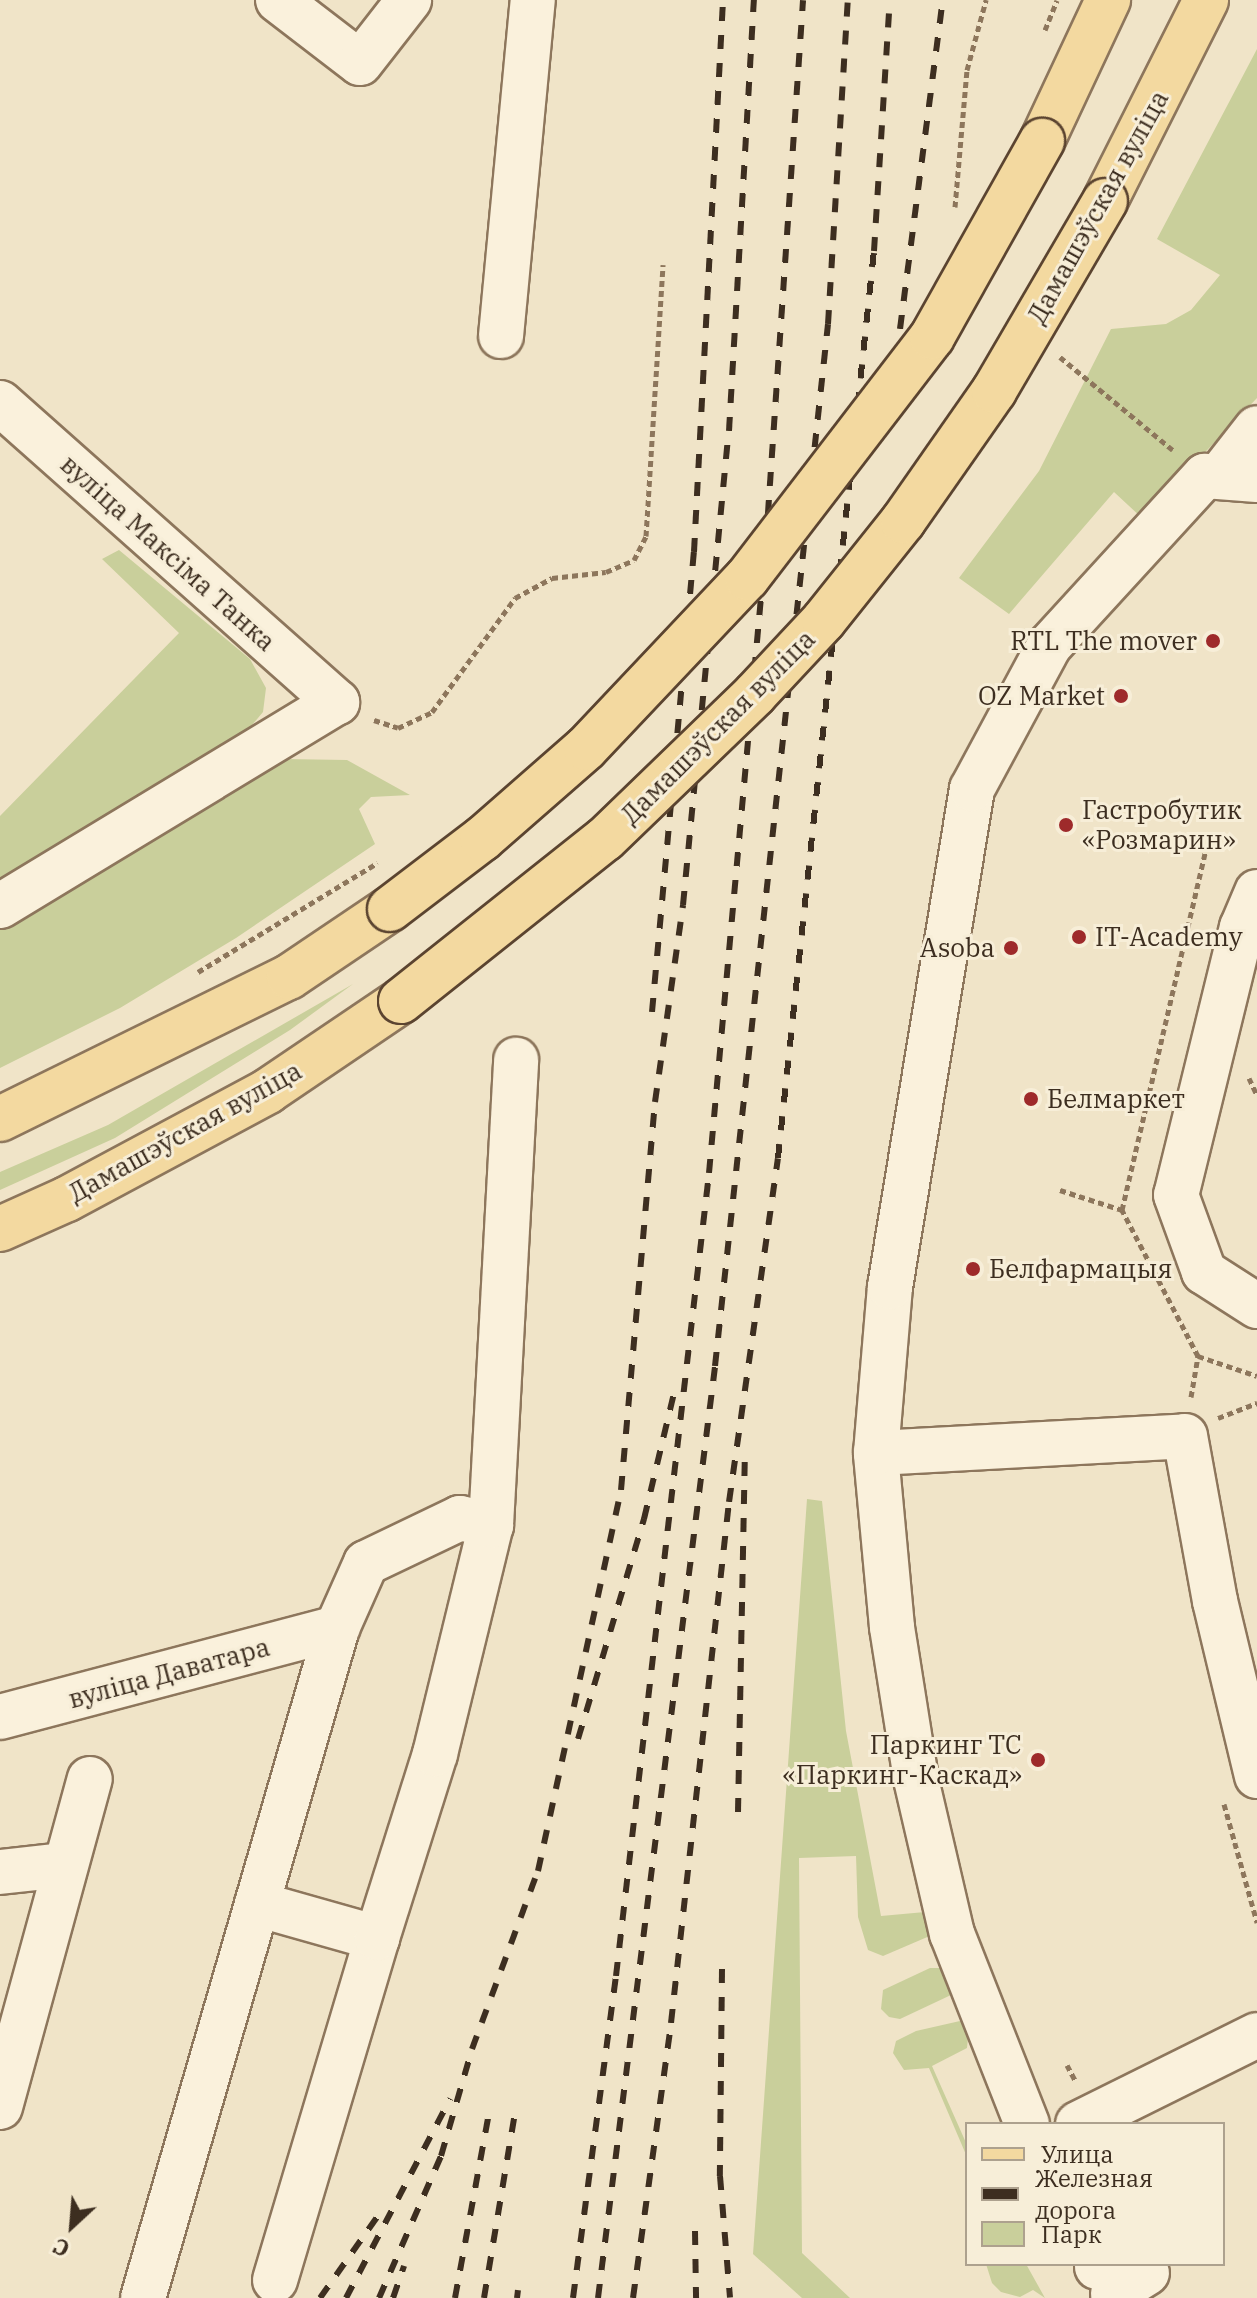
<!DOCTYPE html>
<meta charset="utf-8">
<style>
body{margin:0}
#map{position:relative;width:1257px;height:2298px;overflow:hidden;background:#f0e4c8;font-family:"IBM Plex Serif",serif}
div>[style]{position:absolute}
.green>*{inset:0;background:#c9cf9b}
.path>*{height:5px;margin-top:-2.5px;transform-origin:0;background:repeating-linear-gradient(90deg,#8d765c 0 6px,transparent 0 10px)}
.roads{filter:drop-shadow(2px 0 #8d765c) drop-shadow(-2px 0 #8d765c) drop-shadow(0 2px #8d765c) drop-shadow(0 -2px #8d765c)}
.minor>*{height:44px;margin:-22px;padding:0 22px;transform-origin:22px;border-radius:22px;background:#faf1dc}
.major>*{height:44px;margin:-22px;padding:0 22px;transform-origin:22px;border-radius:22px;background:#f3d9a0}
.rail>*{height:6px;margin-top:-3px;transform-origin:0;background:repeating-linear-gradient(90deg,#3d2e20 0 14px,transparent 0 28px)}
.bridges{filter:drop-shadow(2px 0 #5b4430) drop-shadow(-2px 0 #5b4430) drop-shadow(0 2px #5b4430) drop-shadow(0 -2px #5b4430)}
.major-bridge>*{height:44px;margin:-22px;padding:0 22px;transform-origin:22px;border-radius:22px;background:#f3d9a0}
.dots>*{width:22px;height:22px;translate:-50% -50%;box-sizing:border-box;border:4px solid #f7eed8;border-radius:50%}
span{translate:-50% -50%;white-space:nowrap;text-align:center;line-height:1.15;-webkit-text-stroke:6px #f7eed8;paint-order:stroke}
.street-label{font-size:26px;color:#3d2e20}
.poi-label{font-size:26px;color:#3d2e20}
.right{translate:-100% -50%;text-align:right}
.left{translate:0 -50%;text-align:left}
.legend{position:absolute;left:965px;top:2122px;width:260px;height:144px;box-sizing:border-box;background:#f7eed8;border:2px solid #ada18e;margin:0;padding:10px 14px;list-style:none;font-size:24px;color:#3d2e20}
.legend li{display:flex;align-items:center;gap:16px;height:40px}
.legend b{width:40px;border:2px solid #ada18e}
.north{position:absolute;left:32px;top:2186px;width:80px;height:80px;-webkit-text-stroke:6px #f7eed8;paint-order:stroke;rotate:206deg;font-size:22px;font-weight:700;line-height:32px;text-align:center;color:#3d2e20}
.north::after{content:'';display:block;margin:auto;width:28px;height:36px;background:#3d2e20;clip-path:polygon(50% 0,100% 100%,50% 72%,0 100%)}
</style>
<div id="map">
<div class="green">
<div style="clip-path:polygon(1257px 49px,1257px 398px,1142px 518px,1114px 492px,1009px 614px,959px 578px,1039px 471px,1111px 329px,1166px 324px,1191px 310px,1220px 275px,1157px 239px)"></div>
<div style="clip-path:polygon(119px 550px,250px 659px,266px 688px,263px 712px,242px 737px,0 882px,0 816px,179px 633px,102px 559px)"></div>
<div style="clip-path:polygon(284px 759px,347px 760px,410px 795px,371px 797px,359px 809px,375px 844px,236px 938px,120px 1008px,0 1068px,0 923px)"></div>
<div style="clip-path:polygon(353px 984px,290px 1030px,115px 1138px,0 1190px,0 1172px,108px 1125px)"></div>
<div style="clip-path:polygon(807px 1499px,822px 1501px,846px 1731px,881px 1916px,925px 1912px,932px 1935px,883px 1956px,868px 1950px,858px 1917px,856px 1856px,799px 1858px,802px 2253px,850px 2298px,802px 2298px,753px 2254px)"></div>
<div style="clip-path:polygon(930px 1968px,946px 1968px,955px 1985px,951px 1995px,900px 2019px,889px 2017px,881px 2009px,883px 1990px)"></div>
<div style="clip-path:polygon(960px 2021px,969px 2028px,967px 2048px,932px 2066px,967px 2145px,967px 2157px,929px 2068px,904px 2070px,893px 2053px,896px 2041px,916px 2031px)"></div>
<div style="clip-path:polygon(986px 2264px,1026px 2264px,1045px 2298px,1033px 2290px,1020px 2297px,1001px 2292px,992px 2283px)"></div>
</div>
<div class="path">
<div style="left:1045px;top:30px;width:32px;rotate:-68deg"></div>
<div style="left:955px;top:207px;width:138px;rotate:-85deg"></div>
<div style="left:967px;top:70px;width:73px;rotate:-74.8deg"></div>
<div style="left:1060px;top:357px;width:146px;rotate:39.5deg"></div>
<div style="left:374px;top:720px;width:25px;rotate:18deg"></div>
<div style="left:398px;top:728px;width:38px;rotate:-25deg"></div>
<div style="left:432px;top:712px;width:141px;rotate:-53.9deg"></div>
<div style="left:515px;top:598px;width:42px;rotate:-28.4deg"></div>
<div style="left:552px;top:578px;width:54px;rotate:-6.3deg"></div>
<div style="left:606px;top:572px;width:30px;rotate:-23deg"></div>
<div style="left:634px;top:560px;width:27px;rotate:-63deg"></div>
<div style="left:646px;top:536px;width:272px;rotate:-86.4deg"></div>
<div style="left:198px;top:972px;width:210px;rotate:-31.3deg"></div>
<div style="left:1249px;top:1078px;width:19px;rotate:65deg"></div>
<div style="left:1060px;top:1190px;width:65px;rotate:17.9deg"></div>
<div style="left:1198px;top:1356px;width:62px;rotate:18.7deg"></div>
<div style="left:1191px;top:1397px;width:42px;rotate:-80.3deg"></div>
<div style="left:1198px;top:1356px;width:165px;rotate:-117.5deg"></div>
<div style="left:1122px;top:1210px;width:370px;rotate:-76.9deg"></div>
<div style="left:1218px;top:1418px;width:42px;rotate:-21deg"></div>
<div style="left:1224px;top:1804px;width:123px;rotate:74.4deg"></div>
<div style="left:1067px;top:2065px;width:17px;rotate:62deg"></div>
</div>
<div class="roads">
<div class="minor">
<div style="left:278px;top:0;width:103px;rotate:37.5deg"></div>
<div style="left:360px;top:63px;width:80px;rotate:-52.1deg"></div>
<div style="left:501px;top:336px;width:338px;rotate:-84.6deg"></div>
<div style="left:0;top:403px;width:451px;rotate:41.6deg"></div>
<div style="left:337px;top:702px;width:394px;rotate:148.8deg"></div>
<div style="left:1221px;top:474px;width:58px;rotate:-52deg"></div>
<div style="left:1257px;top:892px;width:38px;rotate:113deg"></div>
<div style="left:1242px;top:927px;width:276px;rotate:103.8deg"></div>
<div style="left:1176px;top:1195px;width:82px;rotate:70deg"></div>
<div style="left:1204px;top:1272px;width:63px;rotate:32.7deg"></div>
<div style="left:876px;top:1453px;width:309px;rotate:-3.1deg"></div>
<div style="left:1185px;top:1436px;width:168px;rotate:79.7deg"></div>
<div style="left:1215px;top:1601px;width:180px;rotate:76.5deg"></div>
<div style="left:0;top:1717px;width:349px;rotate:-14.8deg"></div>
<div style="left:0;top:1872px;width:63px;rotate:-6.3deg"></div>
<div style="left:257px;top:1904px;width:125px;rotate:15.8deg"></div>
<div style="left:377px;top:1938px;width:357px;rotate:106.6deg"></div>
<div style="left:377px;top:1938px;width:193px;rotate:-72.5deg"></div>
<div style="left:435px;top:1754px;width:236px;rotate:-76.3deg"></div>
<div style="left:491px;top:1525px;width:466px;rotate:-86.9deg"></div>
<div style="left:0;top:2107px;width:340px;rotate:-74.7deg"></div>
<div style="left:1027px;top:2124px;width:204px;rotate:-111.5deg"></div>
<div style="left:952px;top:1934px;width:159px;rotate:-103.1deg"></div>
<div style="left:916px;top:1779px;width:154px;rotate:-99deg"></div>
<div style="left:892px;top:1627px;width:175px;rotate:-95.3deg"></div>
<div style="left:876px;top:1453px;width:167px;rotate:-85.2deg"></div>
<div style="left:890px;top:1287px;width:505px;rotate:-80.65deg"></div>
<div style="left:972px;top:789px;width:162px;rotate:-61.7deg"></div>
<div style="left:1049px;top:646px;width:231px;rotate:-47.5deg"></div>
<div style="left:1205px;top:476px;width:52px;rotate:4.4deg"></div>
<div style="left:1078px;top:2124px;width:200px;rotate:-26.4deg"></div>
<div style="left:1097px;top:2267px;width:6px;rotate:-31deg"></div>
<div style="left:1113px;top:2294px;width:40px;rotate:-32deg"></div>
<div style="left:143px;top:2298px;width:698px;rotate:-73.85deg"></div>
<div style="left:337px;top:1628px;width:71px;rotate:-66deg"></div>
<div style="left:366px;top:1563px;width:104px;rotate:-25.6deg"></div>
<div style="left:460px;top:1518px;width:32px;rotate:13deg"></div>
</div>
<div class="major">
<div style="left:1042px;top:141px;width:156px;rotate:-64.9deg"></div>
<div style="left:1105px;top:201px;width:225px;rotate:-63.3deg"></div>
<div style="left:0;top:1119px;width:322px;rotate:-26.2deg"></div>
<div style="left:289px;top:977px;width:122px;rotate:-34deg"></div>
<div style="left:0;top:1229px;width:73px;rotate:-24.1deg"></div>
<div style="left:67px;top:1199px;width:228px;rotate:-28.2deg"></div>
<div style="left:268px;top:1091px;width:161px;rotate:-34.1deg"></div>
</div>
</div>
<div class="rail">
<div style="left:900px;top:329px;width:332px;rotate:-82.6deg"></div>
<div style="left:652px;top:1012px;width:462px;rotate:-84.8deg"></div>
<div style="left:694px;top:552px;width:553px;rotate:-86.99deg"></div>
<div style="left:578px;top:1739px;width:230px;rotate:-73.3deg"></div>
<div style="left:644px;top:1519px;width:134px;rotate:-76.6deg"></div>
<div style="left:738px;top:1812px;width:358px;rotate:-88.9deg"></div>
<div style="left:722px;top:1969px;width:207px;rotate:90.6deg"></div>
<div style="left:720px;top:2176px;width:122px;rotate:85.3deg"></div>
<div style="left:695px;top:2231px;width:67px;rotate:89.1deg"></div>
<div style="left:320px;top:2298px;width:108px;rotate:-54.8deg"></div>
<div style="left:346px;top:2298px;width:225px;rotate:-62.4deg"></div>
<div style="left:379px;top:2298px;width:155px;rotate:-66.4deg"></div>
<div style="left:441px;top:2156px;width:111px;rotate:-73.8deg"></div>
<div style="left:472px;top:2049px;width:190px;rotate:-69.7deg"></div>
<div style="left:538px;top:1871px;width:390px;rotate:-77.7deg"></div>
<div style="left:621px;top:1490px;width:389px;rotate:-85deg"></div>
<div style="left:655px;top:1102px;width:199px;rotate:-81.9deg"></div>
<div style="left:683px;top:905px;width:476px;rotate:-84.5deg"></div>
<div style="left:729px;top:431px;width:432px;rotate:-86.7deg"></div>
<div style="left:393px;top:2298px;width:34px;rotate:-71deg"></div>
<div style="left:455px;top:2298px;width:194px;rotate:-79.6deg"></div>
<div style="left:484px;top:2298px;width:188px;rotate:-80.5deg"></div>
<div style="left:517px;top:2298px;width:8px;rotate:-83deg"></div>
<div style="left:573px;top:2298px;width:325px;rotate:-82.4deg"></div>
<div style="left:616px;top:1976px;width:808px;rotate:-83.39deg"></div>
<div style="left:709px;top:1173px;width:634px;rotate:-84.84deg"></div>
<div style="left:766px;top:542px;width:543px;rotate:-86.09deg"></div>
<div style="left:598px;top:2298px;width:939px;rotate:-82.84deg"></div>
<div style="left:715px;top:1366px;width:1048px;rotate:-83.81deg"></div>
<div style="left:828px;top:324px;width:325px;rotate:-86.5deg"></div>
<div style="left:633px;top:2298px;width:278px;rotate:-82.1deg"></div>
<div style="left:671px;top:2023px;width:524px;rotate:-83.65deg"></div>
<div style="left:729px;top:1502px;width:347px;rotate:-81.9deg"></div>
<div style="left:778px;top:1158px;width:912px;rotate:-83.96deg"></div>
<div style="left:874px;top:251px;width:252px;rotate:-86.4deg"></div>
</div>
<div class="bridges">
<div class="major-bridge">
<div style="left:390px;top:909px;width:116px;rotate:-37.3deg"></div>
<div style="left:482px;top:839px;width:138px;rotate:-41.2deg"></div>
<div style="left:586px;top:748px;width:234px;rotate:-46.6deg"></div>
<div style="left:747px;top:578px;width:304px;rotate:-52.5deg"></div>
<div style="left:932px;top:337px;width:225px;rotate:-60.7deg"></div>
<div style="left:401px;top:1001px;width:260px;rotate:-38.5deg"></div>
<div style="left:605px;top:839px;width:209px;rotate:-44deg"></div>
<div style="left:755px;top:694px;width:101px;rotate:-47deg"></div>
<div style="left:824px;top:620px;width:127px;rotate:-51.4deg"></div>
<div style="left:903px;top:521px;width:159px;rotate:-55deg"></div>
<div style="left:994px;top:391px;width:220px;rotate:-59.7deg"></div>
</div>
</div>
<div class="dots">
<div style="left:1213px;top:641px;background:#9e2a2b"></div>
<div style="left:1121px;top:696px;background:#9e2a2b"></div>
<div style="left:1066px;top:825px;background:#9e2a2b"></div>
<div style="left:1079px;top:937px;background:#9e2a2b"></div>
<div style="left:1011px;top:948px;background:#9e2a2b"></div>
<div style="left:1031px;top:1099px;background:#9e2a2b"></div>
<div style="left:973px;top:1269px;background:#9e2a2b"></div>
<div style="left:1038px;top:1760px;background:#9e2a2b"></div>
</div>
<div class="street-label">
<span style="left:1098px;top:207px;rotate:-61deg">Дамашэўская вуліца</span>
<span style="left:168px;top:553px;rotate:42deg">вуліца Максіма Танка</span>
<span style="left:718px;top:727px;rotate:-45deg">Дамашэўская вуліца</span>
<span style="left:185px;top:1132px;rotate:-29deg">Дамашэўская вуліца</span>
<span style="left:169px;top:1673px;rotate:-15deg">вуліца Даватара</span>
</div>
<div class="poi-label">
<span class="right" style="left:1197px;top:641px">RTL The mover</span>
<span class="right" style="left:1105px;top:696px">OZ Market</span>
<span class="left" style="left:1082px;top:825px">Гастробутик<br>«Розмарин»</span>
<span class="left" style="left:1095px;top:937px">IT-Academy</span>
<span class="right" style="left:995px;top:948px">Asoba</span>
<span class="left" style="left:1047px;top:1099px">Белмаркет</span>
<span class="left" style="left:989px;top:1269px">Белфармацыя</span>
<span class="right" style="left:1022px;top:1760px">Паркинг ТС<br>«Паркинг-Каскад»</span>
</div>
<ul class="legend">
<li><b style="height:10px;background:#f3d9a0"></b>Улица</li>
<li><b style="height:10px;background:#3d2e20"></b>Железная дорога</li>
<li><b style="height:22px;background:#c9cf9b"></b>Парк</li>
</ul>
<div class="north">С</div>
</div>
